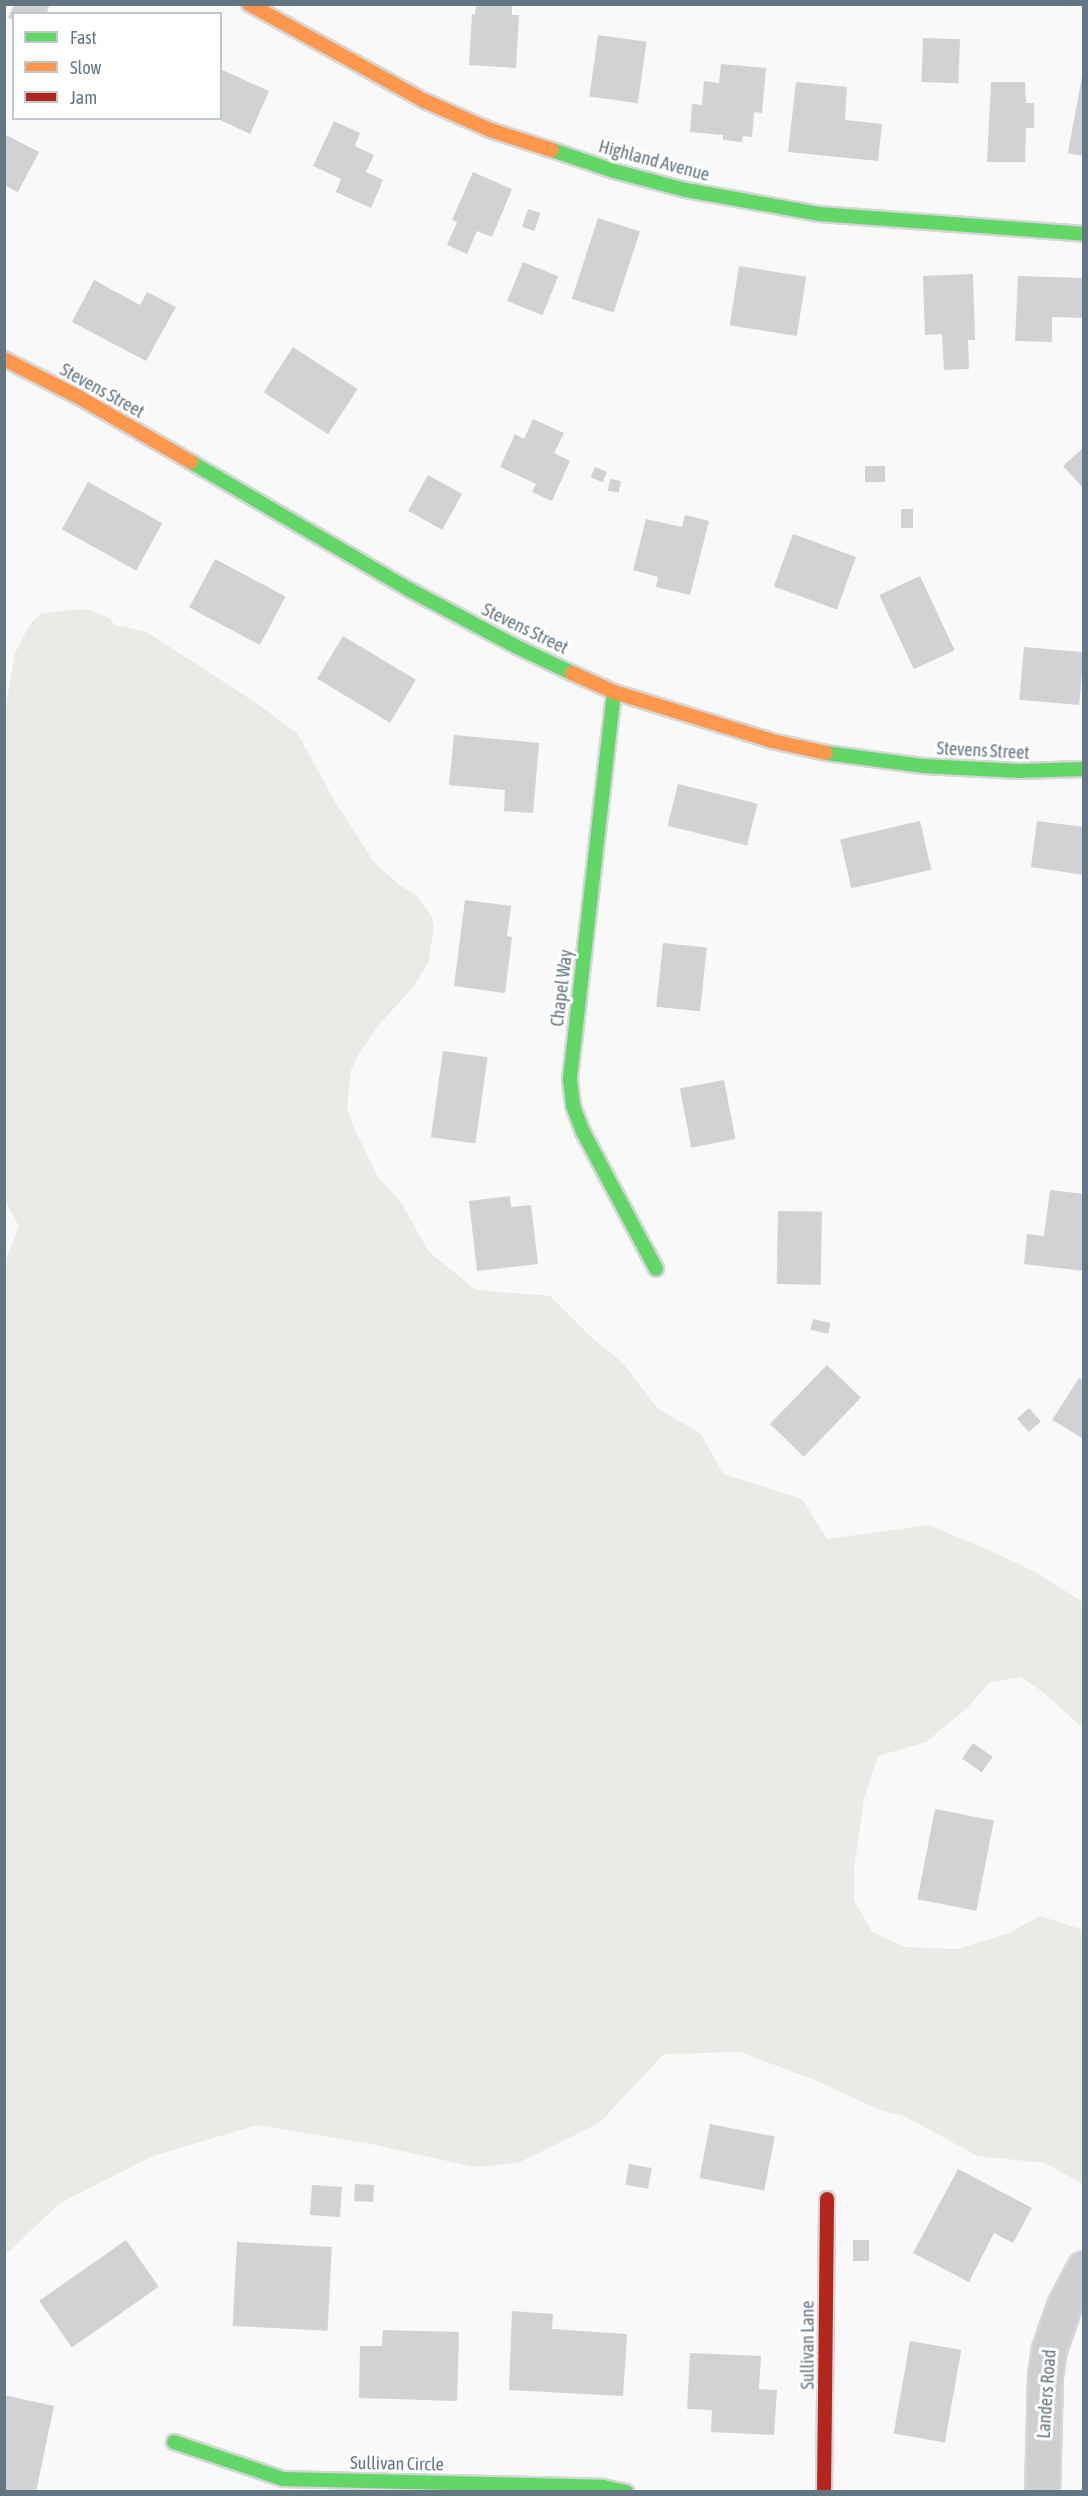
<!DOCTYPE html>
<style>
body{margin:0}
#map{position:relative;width:1088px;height:2496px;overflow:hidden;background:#f9f9f9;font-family:"Asap Condensed",sans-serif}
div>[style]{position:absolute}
.green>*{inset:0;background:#e8ebe6}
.building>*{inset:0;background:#d0d2d3;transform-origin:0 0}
.roads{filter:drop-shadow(2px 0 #d5d6d7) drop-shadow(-2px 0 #d5d6d7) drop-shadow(0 2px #d5d6d7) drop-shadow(0 -2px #d5d6d7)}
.street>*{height:33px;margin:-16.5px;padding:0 16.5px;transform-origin:16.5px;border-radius:16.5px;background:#cecfd0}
.fast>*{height:14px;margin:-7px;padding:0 7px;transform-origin:7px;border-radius:7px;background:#63d668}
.slow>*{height:14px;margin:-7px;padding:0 7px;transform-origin:7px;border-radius:7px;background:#ff974d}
.jam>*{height:14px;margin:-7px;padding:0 7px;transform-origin:7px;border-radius:7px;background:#b3261e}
span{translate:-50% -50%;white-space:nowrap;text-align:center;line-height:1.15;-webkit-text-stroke:6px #fff;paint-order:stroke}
.street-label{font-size:18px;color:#657683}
.frame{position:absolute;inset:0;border:6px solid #657683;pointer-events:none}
.legend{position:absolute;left:12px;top:12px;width:210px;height:108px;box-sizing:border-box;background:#fff;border:2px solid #c1c8cd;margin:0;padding:8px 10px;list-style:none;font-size:18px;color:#657683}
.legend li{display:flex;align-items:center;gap:12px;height:30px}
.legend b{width:30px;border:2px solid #c1c8cd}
</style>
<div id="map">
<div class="green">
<div style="clip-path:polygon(87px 609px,109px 618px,115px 625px,147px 632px,259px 705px,298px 734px,335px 802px,374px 862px,399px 885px,417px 896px,432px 917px,434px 928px,428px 962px,414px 986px,377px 1027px,359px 1054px,351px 1070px,347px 1107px,352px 1124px,378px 1177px,400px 1201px,429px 1252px,476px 1290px,550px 1296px,593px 1339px,622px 1362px,657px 1408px,701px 1434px,723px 1474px,802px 1499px,827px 1539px,929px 1525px,1000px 1555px,1037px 1573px,1083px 1602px,1083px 1728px,1044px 1693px,1021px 1677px,990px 1682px,966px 1709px,926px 1742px,878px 1756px,864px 1799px,854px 1868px,854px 1900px,872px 1932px,905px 1947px,958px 1949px,1009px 1933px,1040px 1916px,1083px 1930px,1083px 2184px,1044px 2163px,978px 2156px,902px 2115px,882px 2111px,817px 2081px,740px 2052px,664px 2054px,599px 2123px,518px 2163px,474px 2167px,371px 2144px,257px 2125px,153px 2156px,60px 2203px,5px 2255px,4px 1265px,19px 1226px,4px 1200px,5px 711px,15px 653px,30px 624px,42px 613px)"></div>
</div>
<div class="building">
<div style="clip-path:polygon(14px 4px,50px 4px,47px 11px,52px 14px,14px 14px,14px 20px,8px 18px)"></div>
<div style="clip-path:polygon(476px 4px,512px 4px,512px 15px,519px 15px,516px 68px,469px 65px,472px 14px,475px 15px)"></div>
<div style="left:598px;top:35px;width:49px;height:62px;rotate:8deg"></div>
<div style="left:923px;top:38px;width:37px;height:44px;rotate:2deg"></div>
<div style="clip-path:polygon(721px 64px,766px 68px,762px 113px,754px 112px,752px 137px,743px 136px,742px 142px,723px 140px,723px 135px,690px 132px,692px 104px,702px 105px,704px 81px,719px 83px)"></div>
<div style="clip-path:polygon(220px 69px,269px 91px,250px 134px,216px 118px,220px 118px)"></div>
<div style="clip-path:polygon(1082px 76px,1084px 76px,1084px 156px,1068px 153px)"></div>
<div style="clip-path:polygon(796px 82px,847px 87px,845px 120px,882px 124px,878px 161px,788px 152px)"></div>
<div style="clip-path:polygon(991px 82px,1025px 82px,1026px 103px,1034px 103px,1034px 128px,1026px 128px,1025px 162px,987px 162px)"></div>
<div style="clip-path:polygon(334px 121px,360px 133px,355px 146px,374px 155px,366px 172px,383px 180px,371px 208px,336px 192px,341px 179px,313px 166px)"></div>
<div style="clip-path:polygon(4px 134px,39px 152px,18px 192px,4px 185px)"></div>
<div style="clip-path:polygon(473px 172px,512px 189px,492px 237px,477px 231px,467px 254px,447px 245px,457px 222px,452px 220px)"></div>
<div style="left:528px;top:209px;width:13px;height:19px;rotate:18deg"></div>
<div style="left:598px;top:218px;width:44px;height:85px;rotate:18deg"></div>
<div style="left:523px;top:262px;width:38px;height:42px;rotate:22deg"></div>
<div style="left:739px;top:266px;width:68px;height:60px;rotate:9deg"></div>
<div style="clip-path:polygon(973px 274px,975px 340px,968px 340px,969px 369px,944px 370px,942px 334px,925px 335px,923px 276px)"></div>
<div style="clip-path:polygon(1018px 276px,1084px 278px,1084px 318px,1052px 317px,1052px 342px,1015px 341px)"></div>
<div style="clip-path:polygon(94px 280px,140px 305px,147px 292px,176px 307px,146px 361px,72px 322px)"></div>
<div style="left:293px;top:347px;width:77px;height:54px;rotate:33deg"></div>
<div style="clip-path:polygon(533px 419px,564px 433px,554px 453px,570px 461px,552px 501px,532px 492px,536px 484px,500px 467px,515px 434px,524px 439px)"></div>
<div style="clip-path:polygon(1084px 447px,1084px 489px,1063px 466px)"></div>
<div style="left:865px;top:466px;width:20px;height:16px"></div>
<div style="left:595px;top:467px;width:13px;height:11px;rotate:23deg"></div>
<div style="left:428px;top:475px;width:39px;height:41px;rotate:29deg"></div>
<div style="left:610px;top:479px;width:11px;height:12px;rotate:10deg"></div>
<div style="left:88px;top:482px;width:85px;height:54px;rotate:29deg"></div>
<div style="left:913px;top:509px;width:19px;height:12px;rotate:90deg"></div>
<div style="clip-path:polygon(685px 515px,709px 521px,690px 595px,656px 587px,658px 577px,633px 570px,646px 519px,682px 527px)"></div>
<div style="left:793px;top:534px;width:67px;height:56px;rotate:20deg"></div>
<div style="left:215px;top:559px;width:80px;height:55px;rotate:28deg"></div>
<div style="left:920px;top:576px;width:82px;height:45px;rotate:65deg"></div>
<div style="left:343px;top:636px;width:85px;height:50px;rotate:31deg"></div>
<div style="left:1024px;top:647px;width:60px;height:53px;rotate:5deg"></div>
<div style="clip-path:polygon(454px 735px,539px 743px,533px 813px,504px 811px,505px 790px,449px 785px)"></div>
<div style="left:678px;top:784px;width:82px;height:43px;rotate:14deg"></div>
<div style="left:920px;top:821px;width:50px;height:82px;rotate:77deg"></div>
<div style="clip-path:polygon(1037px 821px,1084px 827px,1084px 875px,1031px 867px)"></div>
<div style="clip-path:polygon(465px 900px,511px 906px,507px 936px,512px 937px,505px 993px,454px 986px)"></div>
<div style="left:663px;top:943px;width:44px;height:64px;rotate:6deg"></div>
<div style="left:443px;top:1051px;width:45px;height:87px;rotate:8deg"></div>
<div style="left:724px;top:1080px;width:60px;height:45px;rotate:79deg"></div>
<div style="clip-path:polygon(1050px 1190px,1084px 1194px,1084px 1271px,1024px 1264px,1027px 1234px,1044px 1236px)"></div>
<div style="clip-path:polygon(510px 1196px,511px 1207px,531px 1205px,538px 1264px,477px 1271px,469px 1201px)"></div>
<div style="left:778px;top:1211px;width:44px;height:73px;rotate:1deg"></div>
<div style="left:813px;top:1319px;width:18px;height:11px;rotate:13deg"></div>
<div style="left:827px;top:1365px;width:47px;height:82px;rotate:44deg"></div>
<div style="clip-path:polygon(1079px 1378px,1084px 1381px,1084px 1439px,1052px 1420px)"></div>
<div style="left:1029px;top:1408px;width:18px;height:16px;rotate:49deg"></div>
<div style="left:973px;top:1743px;width:24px;height:19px;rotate:35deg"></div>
<div style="left:935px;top:1809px;width:60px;height:92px;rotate:11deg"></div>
<div style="left:710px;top:2124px;width:66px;height:55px;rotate:11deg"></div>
<div style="left:629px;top:2164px;width:23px;height:21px;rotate:10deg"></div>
<div style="clip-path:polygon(958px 2169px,1032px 2208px,1013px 2243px,994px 2233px,969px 2282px,913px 2253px)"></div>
<div style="left:355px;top:2184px;width:19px;height:17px;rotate:3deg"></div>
<div style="left:312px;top:2185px;width:30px;height:30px;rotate:4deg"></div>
<div style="left:126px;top:2240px;width:57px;height:106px;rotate:55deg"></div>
<div style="left:853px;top:2240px;width:16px;height:21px"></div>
<div style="left:237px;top:2242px;width:95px;height:84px;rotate:3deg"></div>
<div style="clip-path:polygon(512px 2311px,553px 2314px,552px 2329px,627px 2334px,623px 2396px,509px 2390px)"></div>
<div style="clip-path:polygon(383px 2330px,459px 2332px,457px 2401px,359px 2398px,360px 2346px,382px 2346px)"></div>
<div style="left:910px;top:2341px;width:52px;height:94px;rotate:10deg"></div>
<div style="clip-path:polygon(690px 2353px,761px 2356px,759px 2389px,777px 2390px,774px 2435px,711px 2432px,712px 2410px,687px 2409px)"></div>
<div style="clip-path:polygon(4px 2395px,54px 2406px,36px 2492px,4px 2492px)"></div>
</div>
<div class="roads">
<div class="street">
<div style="left:1042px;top:2492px;width:116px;rotate:-88.5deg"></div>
<div style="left:1045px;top:2376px;width:27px;rotate:-82deg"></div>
<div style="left:1049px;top:2349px;width:46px;rotate:-70.8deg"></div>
<div style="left:1064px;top:2306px;width:43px;rotate:-62.2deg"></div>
</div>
<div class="fast">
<div style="left:552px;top:150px;width:65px;rotate:18.7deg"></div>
<div style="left:614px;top:171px;width:74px;rotate:14.8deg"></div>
<div style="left:686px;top:190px;width:136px;rotate:10.2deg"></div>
<div style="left:820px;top:214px;width:265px;rotate:4.3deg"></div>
<div style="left:191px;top:462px;width:254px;rotate:30.3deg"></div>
<div style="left:410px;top:590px;width:121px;rotate:28deg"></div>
<div style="left:517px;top:647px;width:61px;rotate:25.3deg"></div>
<div style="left:614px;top:692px;width:390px;rotate:96.5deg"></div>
<div style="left:570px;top:1080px;width:26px;rotate:83deg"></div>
<div style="left:573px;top:1106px;width:28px;rotate:69deg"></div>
<div style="left:583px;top:1132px;width:155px;rotate:61.9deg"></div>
<div style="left:826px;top:753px;width:99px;rotate:7.6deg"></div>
<div style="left:924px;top:766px;width:95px;rotate:3deg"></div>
<div style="left:1019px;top:771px;width:65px;rotate:-1.8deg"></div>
<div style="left:174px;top:2442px;width:115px;rotate:18.7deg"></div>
<div style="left:283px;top:2479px;width:320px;rotate:1.4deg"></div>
<div style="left:603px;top:2487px;width:24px;rotate:12deg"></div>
</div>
<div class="slow">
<div style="left:249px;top:4px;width:201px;rotate:28.9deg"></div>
<div style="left:425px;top:101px;width:71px;rotate:24deg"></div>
<div style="left:490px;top:130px;width:65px;rotate:17.9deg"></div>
<div style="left:4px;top:359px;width:88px;rotate:27.1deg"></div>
<div style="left:82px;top:399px;width:126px;rotate:30deg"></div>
<div style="left:572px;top:673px;width:46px;rotate:24.3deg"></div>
<div style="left:614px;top:692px;width:165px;rotate:17.2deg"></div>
<div style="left:772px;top:741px;width:55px;rotate:12.5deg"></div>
</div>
<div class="jam">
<div style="left:824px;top:2492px;width:293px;rotate:-89.4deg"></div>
</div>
</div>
<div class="street-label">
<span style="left:654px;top:161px;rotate:15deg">Highland Avenue</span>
<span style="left:102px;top:391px;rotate:29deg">Stevens Street</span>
<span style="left:525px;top:629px;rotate:26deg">Stevens Street</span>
<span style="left:983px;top:751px;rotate:3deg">Stevens Street</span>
<span style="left:562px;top:988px;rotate:-83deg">Chapel Way</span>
<span style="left:808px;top:2345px;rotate:-90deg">Sullivan Lane</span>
<span style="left:1047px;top:2394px;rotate:-86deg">Landers Road</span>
<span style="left:397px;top:2464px;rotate:1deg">Sullivan Circle</span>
</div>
<div class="frame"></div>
<ul class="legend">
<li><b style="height:8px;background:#63d668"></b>Fast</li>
<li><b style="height:8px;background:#ff974d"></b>Slow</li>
<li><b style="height:8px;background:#b3261e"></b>Jam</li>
</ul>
</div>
